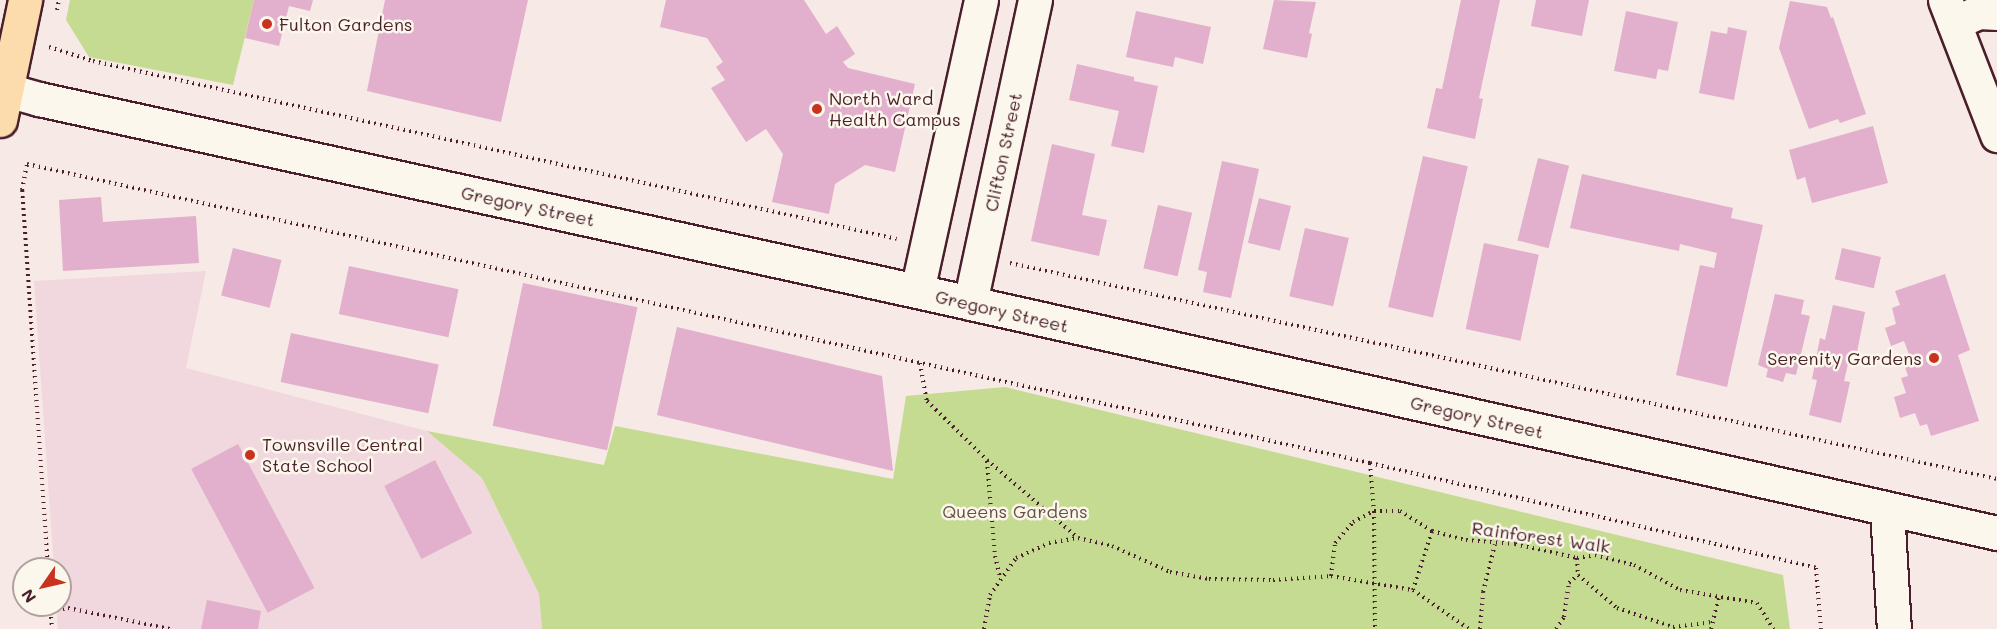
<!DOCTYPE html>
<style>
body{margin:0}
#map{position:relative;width:1997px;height:629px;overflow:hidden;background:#f6e9e6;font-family:Mali,sans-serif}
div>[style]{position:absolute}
.built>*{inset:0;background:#f0d8de}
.green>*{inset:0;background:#c5db91}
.building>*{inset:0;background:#e2afcc;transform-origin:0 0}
.path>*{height:4px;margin-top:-2px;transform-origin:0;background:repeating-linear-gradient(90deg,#4a1f2b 0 1.5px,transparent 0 6px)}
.roads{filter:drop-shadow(2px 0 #4a1f2b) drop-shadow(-2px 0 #4a1f2b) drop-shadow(0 2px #4a1f2b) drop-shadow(0 -2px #4a1f2b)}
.minor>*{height:33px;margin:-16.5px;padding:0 16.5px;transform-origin:16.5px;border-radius:16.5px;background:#fbf7ec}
.major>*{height:33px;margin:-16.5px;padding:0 16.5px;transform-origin:16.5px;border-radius:16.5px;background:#fcdcac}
.dots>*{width:16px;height:16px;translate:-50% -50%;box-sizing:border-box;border:3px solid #fbf7ec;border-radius:50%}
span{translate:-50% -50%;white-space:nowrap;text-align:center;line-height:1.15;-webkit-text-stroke:5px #fbf7ec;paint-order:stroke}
.poi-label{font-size:18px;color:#4a1f2b}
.left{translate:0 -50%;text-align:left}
.right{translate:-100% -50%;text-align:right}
.street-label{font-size:18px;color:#4a1f2b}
.park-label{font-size:18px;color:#694e44}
.north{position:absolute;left:12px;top:557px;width:60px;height:60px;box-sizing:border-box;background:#fbf7ec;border:2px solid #b4a19f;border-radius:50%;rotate:236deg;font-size:16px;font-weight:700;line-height:24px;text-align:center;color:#4a1f2b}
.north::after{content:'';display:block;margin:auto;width:21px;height:27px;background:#c8321e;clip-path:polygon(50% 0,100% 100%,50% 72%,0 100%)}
</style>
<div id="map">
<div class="built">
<div style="clip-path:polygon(206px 271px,186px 368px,427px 431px,482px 478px,539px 594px,542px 629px,58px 629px,56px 605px,60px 605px,60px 569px,54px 569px,34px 281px)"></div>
</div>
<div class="green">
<div style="clip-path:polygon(70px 0,254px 0,233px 85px,89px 57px,66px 20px)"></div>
<div style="clip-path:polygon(1005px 387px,1783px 575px,1790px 629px,542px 629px,539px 594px,482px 478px,427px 431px,604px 465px,615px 426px,893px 479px,906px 396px)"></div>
</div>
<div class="building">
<div style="clip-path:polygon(254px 0,313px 0,310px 11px,289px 6px,279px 46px,245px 38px)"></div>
<div style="clip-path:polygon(385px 0,528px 0,501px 122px,367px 91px)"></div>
<div style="clip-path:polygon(666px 0,804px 0,826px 34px,837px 26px,855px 54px,843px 62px,848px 68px,915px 84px,895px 172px,865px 165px,835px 184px,829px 214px,772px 202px,783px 154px,766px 129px,746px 142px,711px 88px,725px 80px,716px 67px,723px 62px,707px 38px,660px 27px)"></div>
<div style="clip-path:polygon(1274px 0,1316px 2px,1309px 33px,1312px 34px,1307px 58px,1263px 49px)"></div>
<div style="clip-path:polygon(1461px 0,1500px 0,1479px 98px,1483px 99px,1475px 139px,1427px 128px,1436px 88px,1442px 89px)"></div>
<div style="clip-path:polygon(1536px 0,1589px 0,1582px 36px,1531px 26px)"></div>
<div style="clip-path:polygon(1790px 1px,1827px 7px,1831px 18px,1833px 17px,1866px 114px,1840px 123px,1838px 119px,1809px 129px,1779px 48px)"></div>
<div style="clip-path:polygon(1136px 11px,1211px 27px,1203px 64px,1175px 57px,1173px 67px,1126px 57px)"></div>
<div style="clip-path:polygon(1626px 11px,1678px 22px,1668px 71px,1658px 69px,1656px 79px,1614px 71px)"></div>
<div style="clip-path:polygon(1728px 27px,1747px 31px,1734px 100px,1699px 93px,1711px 31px,1727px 34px)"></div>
<div style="clip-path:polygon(1077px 64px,1134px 77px,1134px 81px,1158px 86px,1144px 153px,1111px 146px,1119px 111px,1069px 100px)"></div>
<div style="clip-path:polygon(1873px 126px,1888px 183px,1812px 203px,1805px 177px,1797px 180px,1789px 150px)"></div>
<div style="clip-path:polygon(1052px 144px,1095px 154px,1082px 215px,1107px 220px,1099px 256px,1031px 241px)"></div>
<div style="left:1423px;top:156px;width:46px;height:155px;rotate:13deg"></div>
<div style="left:1538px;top:158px;width:32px;height:85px;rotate:14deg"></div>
<div style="clip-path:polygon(1222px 161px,1259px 169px,1231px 298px,1203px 292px,1207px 272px,1198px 270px)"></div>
<div style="clip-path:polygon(1582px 174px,1733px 208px,1731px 218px,1763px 225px,1727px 387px,1676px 375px,1700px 265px,1714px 268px,1717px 253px,1680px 244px,1679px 251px,1570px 228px)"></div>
<div style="clip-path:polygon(101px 197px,103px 222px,196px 216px,199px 263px,63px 271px,59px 200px)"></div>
<div style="left:1259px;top:198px;width:33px;height:46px;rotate:14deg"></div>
<div style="left:1158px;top:205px;width:35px;height:65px;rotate:13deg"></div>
<div style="left:1305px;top:228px;width:45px;height:70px;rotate:13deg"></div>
<div style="left:1484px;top:243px;width:56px;height:88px;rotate:12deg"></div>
<div style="left:233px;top:248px;width:50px;height:49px;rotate:14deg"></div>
<div style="left:1842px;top:248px;width:40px;height:32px;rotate:13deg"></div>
<div style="left:349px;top:266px;width:112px;height:49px;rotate:12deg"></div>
<div style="clip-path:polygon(1945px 274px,1970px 350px,1958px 355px,1979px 421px,1931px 436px,1927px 424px,1920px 426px,1915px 413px,1900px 418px,1894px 397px,1906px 393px,1901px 378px,1908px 376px,1903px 361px,1911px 360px,1904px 341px,1891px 346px,1885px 328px,1896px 324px,1892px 308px,1900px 305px,1895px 291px)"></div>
<div style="left:523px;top:283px;width:117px;height:146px;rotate:12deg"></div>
<div style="clip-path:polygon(1775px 294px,1804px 300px,1801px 314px,1810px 316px,1796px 375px,1786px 373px,1783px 382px,1766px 377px,1768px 369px,1758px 365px)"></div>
<div style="clip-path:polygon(1833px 305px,1865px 312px,1857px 352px,1851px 351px,1844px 381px,1850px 382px,1841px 423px,1809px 415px,1817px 380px,1812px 379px,1820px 338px,1825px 340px)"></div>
<div style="clip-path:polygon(677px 327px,882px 376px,893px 471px,657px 415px)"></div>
<div style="left:291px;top:333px;width:151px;height:50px;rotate:12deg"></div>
<div style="left:238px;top:444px;width:163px;height:53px;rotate:62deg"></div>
<div style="left:435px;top:460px;width:82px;height:57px;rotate:63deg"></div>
<div style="clip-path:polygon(207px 600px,261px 611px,258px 629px,201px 629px)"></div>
</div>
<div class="path">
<div style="left:57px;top:10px;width:10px;rotate:-79deg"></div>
<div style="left:49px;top:47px;width:46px;rotate:17.7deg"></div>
<div style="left:93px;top:61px;width:823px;rotate:12.48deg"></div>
<div style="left:1010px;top:263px;width:1010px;rotate:12.34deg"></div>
<div style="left:920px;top:363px;width:39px;rotate:80deg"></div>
<div style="left:927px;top:401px;width:84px;rotate:44.5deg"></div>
<div style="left:987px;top:460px;width:120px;rotate:40.6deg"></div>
<div style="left:987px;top:461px;width:95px;rotate:85.2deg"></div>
<div style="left:995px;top:556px;width:23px;rotate:77deg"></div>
<div style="left:1370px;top:463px;width:48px;rotate:85.2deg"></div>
<div style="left:1374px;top:511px;width:118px;rotate:89.5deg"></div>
<div style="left:1577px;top:558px;width:17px;rotate:87deg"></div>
<div style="left:48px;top:569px;width:380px;rotate:-93.9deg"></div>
<div style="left:22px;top:190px;width:26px;rotate:-79deg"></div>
<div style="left:27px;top:164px;width:1376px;rotate:12.55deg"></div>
<div style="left:1370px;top:463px;width:458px;rotate:13.2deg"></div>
<div style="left:1816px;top:568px;width:61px;rotate:85.3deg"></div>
<div style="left:1331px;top:576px;width:33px;rotate:-83deg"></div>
<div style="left:1335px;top:543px;width:28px;rotate:-49deg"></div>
<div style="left:1353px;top:522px;width:24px;rotate:-28deg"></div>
<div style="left:1374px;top:511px;width:26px"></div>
<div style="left:1400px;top:511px;width:38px;rotate:32deg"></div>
<div style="left:1432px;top:531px;width:35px;rotate:15deg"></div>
<div style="left:1466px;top:540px;width:49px;rotate:4.7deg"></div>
<div style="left:1515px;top:544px;width:64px;rotate:12.7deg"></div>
<div style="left:1577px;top:558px;width:18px;rotate:-9deg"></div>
<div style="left:1595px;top:555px;width:40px;rotate:14.4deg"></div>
<div style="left:1634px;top:565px;width:52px;rotate:28.5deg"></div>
<div style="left:1680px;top:590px;width:78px;rotate:9.6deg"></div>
<div style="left:1757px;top:603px;width:31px;rotate:58deg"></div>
<div style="left:1413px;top:590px;width:62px;rotate:-72.1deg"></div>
<div style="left:50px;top:605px;width:24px;rotate:85deg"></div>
<div style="left:51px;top:611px;width:17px;rotate:-10deg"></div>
<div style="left:68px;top:608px;width:104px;rotate:11.6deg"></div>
<div style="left:984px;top:629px;width:35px;rotate:-80deg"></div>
<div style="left:990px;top:595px;width:45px;rotate:-54.9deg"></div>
<div style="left:1016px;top:558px;width:36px;rotate:-24deg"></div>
<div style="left:1049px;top:543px;width:29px;rotate:-10deg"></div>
<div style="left:1078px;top:538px;width:35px;rotate:13deg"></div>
<div style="left:1112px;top:546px;width:64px;rotate:24.1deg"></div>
<div style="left:1170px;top:572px;width:40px;rotate:10deg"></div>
<div style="left:1209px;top:579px;width:64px;rotate:0.9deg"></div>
<div style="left:1273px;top:580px;width:58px;rotate:-3.9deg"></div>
<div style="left:1331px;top:576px;width:83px;rotate:9.7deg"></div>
<div style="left:1413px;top:590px;width:68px;rotate:34.9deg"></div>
<div style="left:1480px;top:629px;width:37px;rotate:-85deg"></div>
<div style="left:1483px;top:592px;width:49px;rotate:-76deg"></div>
<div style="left:1556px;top:629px;width:14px;rotate:-56deg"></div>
<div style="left:1564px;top:617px;width:34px;rotate:-82deg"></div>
<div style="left:1569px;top:583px;width:12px;rotate:-42deg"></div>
<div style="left:1578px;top:575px;width:51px;rotate:40.2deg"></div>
<div style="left:1617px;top:608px;width:59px;rotate:18.7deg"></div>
<div style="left:1673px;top:627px;width:40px;rotate:-7.1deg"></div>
<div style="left:1711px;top:629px;width:32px;rotate:-76deg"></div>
</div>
<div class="roads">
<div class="minor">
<div style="left:1945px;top:0;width:145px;rotate:68.9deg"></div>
<div style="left:1954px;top:23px;width:27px;rotate:-24deg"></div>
<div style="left:1979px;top:12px;width:18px;rotate:3deg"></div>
<div style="left:0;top:88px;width:41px;rotate:15.8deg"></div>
<div style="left:39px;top:99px;width:899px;rotate:12.34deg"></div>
<div style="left:917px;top:291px;width:1107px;rotate:12.63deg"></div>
<div style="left:917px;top:291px;width:298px;rotate:-77.6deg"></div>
<div style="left:970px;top:303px;width:310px;rotate:-77.9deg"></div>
<div style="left:1887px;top:509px;width:120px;rotate:86.7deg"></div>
</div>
<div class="major">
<div style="left:0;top:120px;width:123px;rotate:-78.2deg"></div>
</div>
</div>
<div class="dots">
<div style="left:267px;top:24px;background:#c8321e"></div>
<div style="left:817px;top:109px;background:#c8321e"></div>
<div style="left:1934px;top:358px;background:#c8321e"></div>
<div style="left:250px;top:455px;background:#c8321e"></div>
</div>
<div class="poi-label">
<span class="left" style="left:279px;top:24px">Fulton Gardens</span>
<span class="left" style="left:829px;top:109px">North Ward<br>Health Campus</span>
<span class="right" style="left:1922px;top:358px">Serenity Gardens</span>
<span class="left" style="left:262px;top:455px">Townsville Central<br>State School</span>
</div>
<div class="street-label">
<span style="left:1003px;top:152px;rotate:-78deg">Clifton Street</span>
<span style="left:528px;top:206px;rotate:12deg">Gregory Street</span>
<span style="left:1002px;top:311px;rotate:13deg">Gregory Street</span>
<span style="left:1477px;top:417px;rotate:13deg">Gregory Street</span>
<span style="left:1541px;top:537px;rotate:8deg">Rainforest Walk</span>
</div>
<div class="park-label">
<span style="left:1015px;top:511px">Queens Gardens</span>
</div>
<div class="north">N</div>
</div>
